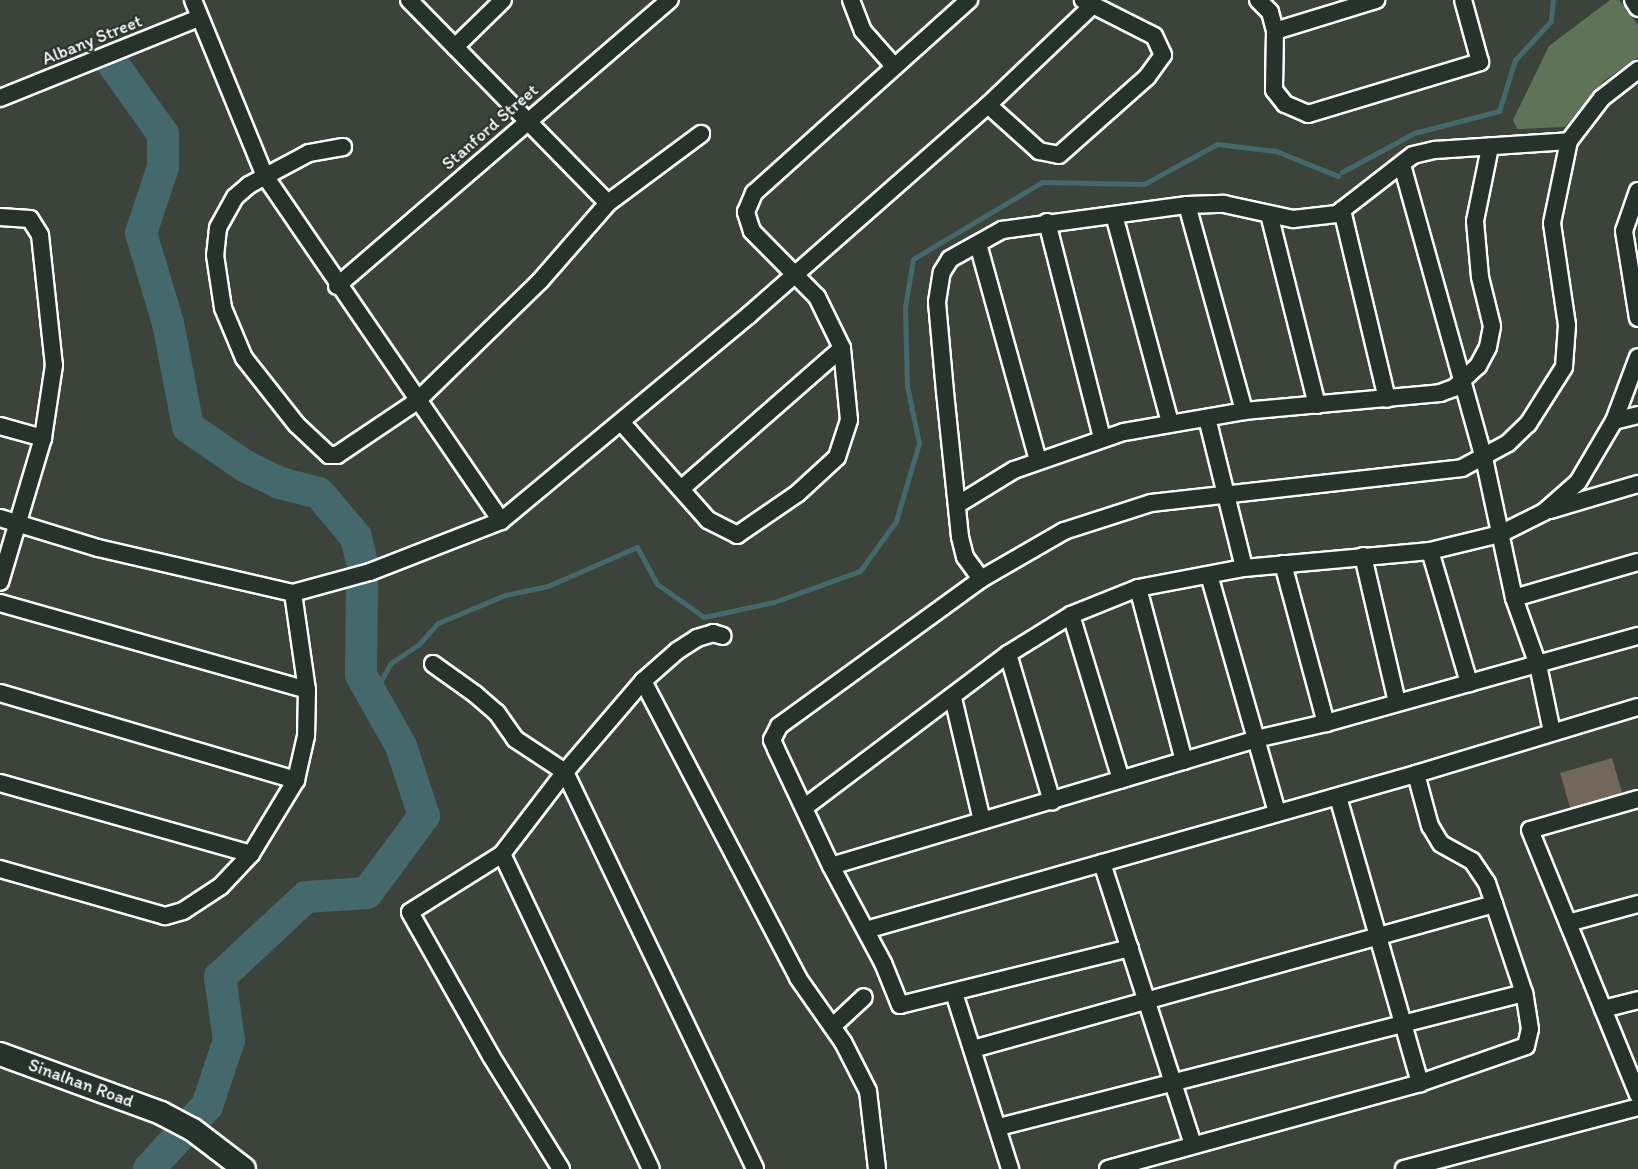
<!DOCTYPE html>
<style>
body{margin:0}
#map{position:relative;width:1638px;height:1169px;overflow:hidden;background:#3c433a;font-family:Itim,sans-serif}
div>[style]{position:absolute}
.green>*{inset:0;background:#5e7357}
.stream>*{height:5px;margin:-2.5px;padding:0 2.5px;transform-origin:2.5px;border-radius:2.5px;background:#44686b}
.river>*{height:32px;margin:-16px;padding:0 16px;transform-origin:16px;border-radius:16px;background:#44686b}
.building>*{inset:0;background:#71675a;transform-origin:0 0}
.roads{filter:drop-shadow(2px 0 #fff) drop-shadow(-2px 0 #fff) drop-shadow(0 2px #fff) drop-shadow(0 -2px #fff)}
.street>*{height:16px;margin:-8px;padding:0 8px;transform-origin:8px;border-radius:8px;background:#26332d}
.secondary>*{height:22px;margin:-11px;padding:0 11px;transform-origin:11px;border-radius:11px;background:#26332d}
span{translate:-50% -50%;white-space:nowrap;text-align:center;line-height:1.15;-webkit-text-stroke:4.5px #26332d;paint-order:stroke}
.street-label{font-size:18px;color:#fff}
</style>
<div id="map">
<div class="green">
<div style="clip-path:polygon(1610px 0,1619px 0,1638px 25px,1638px 57px,1604px 81px,1565px 127px,1517px 129px,1513px 120px,1549px 46px)"></div>
</div>
<div class="stream">
<div style="left:1342px;top:172px;width:82px;rotate:-28.4deg"></div>
<div style="left:1414px;top:133px;width:88px;rotate:-14.5deg"></div>
<div style="left:1499px;top:111px;width:53px;rotate:-72.6deg"></div>
<div style="left:1515px;top:60px;width:53px;rotate:-47.3deg"></div>
<div style="left:1551px;top:21px;width:21px;rotate:-85deg"></div>
<div style="left:373px;top:695px;width:37px;rotate:-61deg"></div>
<div style="left:391px;top:663px;width:34px;rotate:-34deg"></div>
<div style="left:419px;top:644px;width:28px;rotate:-48deg"></div>
<div style="left:438px;top:623px;width:73px;rotate:-22.7deg"></div>
<div style="left:505px;top:595px;width:44px;rotate:-11.8deg"></div>
<div style="left:548px;top:586px;width:97px;rotate:-23.7deg"></div>
<div style="left:637px;top:547px;width:42px;rotate:61.6deg"></div>
<div style="left:657px;top:584px;width:57px;rotate:35.1deg"></div>
<div style="left:704px;top:617px;width:72px;rotate:-12.1deg"></div>
<div style="left:774px;top:602px;width:91px;rotate:-19.8deg"></div>
<div style="left:860px;top:571px;width:62px;rotate:-54.2deg"></div>
<div style="left:896px;top:521px;width:81px;rotate:-73.6deg"></div>
<div style="left:919px;top:443px;width:58px;rotate:-101.9deg"></div>
<div style="left:907px;top:386px;width:79px;rotate:-91.5deg"></div>
<div style="left:905px;top:307px;width:49px;rotate:-80.5deg"></div>
<div style="left:913px;top:259px;width:150px;rotate:-30.8deg"></div>
<div style="left:1042px;top:182px;width:102px;rotate:1.1deg"></div>
<div style="left:1144px;top:184px;width:83px;rotate:-28.7deg"></div>
<div style="left:1217px;top:144px;width:59px;rotate:6.8deg"></div>
<div style="left:1276px;top:151px;width:67px;rotate:22deg"></div>
</div>
<div class="river">
<div style="left:113px;top:64px;width:86px;rotate:54.5deg"></div>
<div style="left:163px;top:134px;width:33px;rotate:90deg"></div>
<div style="left:163px;top:167px;width:70px;rotate:108.4deg"></div>
<div style="left:141px;top:233px;width:94px;rotate:73.3deg"></div>
<div style="left:168px;top:323px;width:106px;rotate:79.1deg"></div>
<div style="left:188px;top:427px;width:69px;rotate:34.4deg"></div>
<div style="left:245px;top:466px;width:39px;rotate:26deg"></div>
<div style="left:280px;top:483px;width:40px;rotate:14.4deg"></div>
<div style="left:319px;top:493px;width:57px;rotate:49.9deg"></div>
<div style="left:356px;top:537px;width:23px;rotate:77deg"></div>
<div style="left:149px;top:1169px;width:86px;rotate:-47.4deg"></div>
<div style="left:207px;top:1106px;width:70px;rotate:-71.6deg"></div>
<div style="left:229px;top:1040px;width:64px;rotate:-98.1deg"></div>
<div style="left:220px;top:977px;width:117px;rotate:-42.9deg"></div>
<div style="left:306px;top:897px;width:61px;rotate:-3.8deg"></div>
<div style="left:367px;top:893px;width:96px;rotate:-53.5deg"></div>
<div style="left:424px;top:816px;width:74px;rotate:-108.2deg"></div>
<div style="left:401px;top:746px;width:81px;rotate:-119.4deg"></div>
<div style="left:361px;top:675px;width:93px;rotate:-89.4deg"></div>
</div>
<div class="building">
<div style="left:1612px;top:758px;width:36px;height:54px;rotate:74deg"></div>
</div>
<div class="roads">
<div class="street">
<div style="left:193px;top:0;width:190px;rotate:67.8deg"></div>
<div style="left:265px;top:176px;width:418px;rotate:55.6deg"></div>
<div style="left:409px;top:0;width:284px;rotate:45.6deg"></div>
<div style="left:851px;top:0;width:33px;rotate:69deg"></div>
<div style="left:863px;top:31px;width:47px;rotate:48.5deg"></div>
<div style="left:1258px;top:0;width:17px;rotate:45deg"></div>
<div style="left:1270px;top:12px;width:20px;rotate:75deg"></div>
<div style="left:1275px;top:31px;width:59px;rotate:91deg"></div>
<div style="left:1274px;top:90px;width:18px;rotate:52deg"></div>
<div style="left:1285px;top:104px;width:25px;rotate:23deg"></div>
<div style="left:1308px;top:114px;width:180px;rotate:-16.8deg"></div>
<div style="left:1480px;top:62px;width:64px;rotate:-105.3deg"></div>
<div style="left:1633px;top:0;width:9px;rotate:58deg"></div>
<div style="left:1275px;top:31px;width:106px;rotate:-17.1deg"></div>
<div style="left:455px;top:47px;width:67px;rotate:-44.4deg"></div>
<div style="left:0;top:98px;width:214px;rotate:-21.9deg"></div>
<div style="left:988px;top:105px;width:69px;rotate:42deg"></div>
<div style="left:1039px;top:151px;width:20px;rotate:11deg"></div>
<div style="left:1059px;top:155px;width:118px;rotate:-41.6deg"></div>
<div style="left:1147px;top:77px;width:27px;rotate:-54deg"></div>
<div style="left:1163px;top:55px;width:21px;rotate:-115deg"></div>
<div style="left:1154px;top:36px;width:80px;rotate:-153.1deg"></div>
<div style="left:343px;top:147px;width:35px;rotate:170deg"></div>
<div style="left:309px;top:153px;width:68px;rotate:151.9deg"></div>
<div style="left:249px;top:185px;width:18px;rotate:139deg"></div>
<div style="left:235px;top:197px;width:35px;rotate:119deg"></div>
<div style="left:218px;top:228px;width:27px;rotate:96deg"></div>
<div style="left:215px;top:255px;width:54px;rotate:81.4deg"></div>
<div style="left:223px;top:308px;width:54px;rotate:67.2deg"></div>
<div style="left:244px;top:358px;width:85px;rotate:51.7deg"></div>
<div style="left:297px;top:425px;width:44px;rotate:43.2deg"></div>
<div style="left:329px;top:455px;width:8px"></div>
<div style="left:337px;top:455px;width:97px;rotate:-34deg"></div>
<div style="left:417px;top:401px;width:172px;rotate:-44.3deg"></div>
<div style="left:540px;top:281px;width:103px;rotate:-48.9deg"></div>
<div style="left:608px;top:203px;width:116px;rotate:-36.6deg"></div>
<div style="left:1402px;top:165px;width:304px;rotate:74.4deg"></div>
<div style="left:1484px;top:458px;width:143px;rotate:77.9deg"></div>
<div style="left:1514px;top:598px;width:71px;rotate:70.3deg"></div>
<div style="left:1538px;top:665px;width:68px;rotate:78.2deg"></div>
<div style="left:1638px;top:191px;width:42px;rotate:109.3deg"></div>
<div style="left:1624px;top:231px;width:88px;rotate:80.9deg"></div>
<div style="left:1187px;top:205px;width:214px;rotate:74.5deg"></div>
<div style="left:1342px;top:210px;width:194px;rotate:76.6deg"></div>
<div style="left:1269px;top:214px;width:197px;rotate:75.9deg"></div>
<div style="left:1114px;top:215px;width:215px;rotate:74.9deg"></div>
<div style="left:0;top:217px;width:30px;rotate:4deg"></div>
<div style="left:30px;top:219px;width:19px;rotate:58deg"></div>
<div style="left:40px;top:235px;width:131px;rotate:83.9deg"></div>
<div style="left:54px;top:365px;width:74px;rotate:98.6deg"></div>
<div style="left:43px;top:438px;width:150px;rotate:106.6deg"></div>
<div style="left:1047px;top:222px;width:222px;rotate:75.7deg"></div>
<div style="left:978px;top:244px;width:224px;rotate:74.5deg"></div>
<div style="left:337px;top:286px;width:439px;rotate:-40.7deg"></div>
<div style="left:1207px;top:418px;width:154px;rotate:76.1deg"></div>
<div style="left:1614px;top:421px;width:25px;rotate:-14deg"></div>
<div style="left:622px;top:423px;width:130px;rotate:48.4deg"></div>
<div style="left:708px;top:520px;width:33px;rotate:27deg"></div>
<div style="left:737px;top:535px;width:74px;rotate:-34.5deg"></div>
<div style="left:798px;top:493px;width:53px;rotate:-42.7deg"></div>
<div style="left:837px;top:457px;width:39px;rotate:-72deg"></div>
<div style="left:849px;top:420px;width:72px;rotate:-95.6deg"></div>
<div style="left:842px;top:348px;width:57px;rotate:-116.1deg"></div>
<div style="left:817px;top:297px;width:93px;rotate:-134.6deg"></div>
<div style="left:752px;top:231px;width:20px;rotate:-108deg"></div>
<div style="left:746px;top:212px;width:21px;rotate:-67deg"></div>
<div style="left:754px;top:193px;width:289px;rotate:-41.9deg"></div>
<div style="left:0;top:426px;width:45px;rotate:15.6deg"></div>
<div style="left:681px;top:489px;width:214px;rotate:-41.2deg"></div>
<div style="left:957px;top:505px;width:67px;rotate:-31.6deg"></div>
<div style="left:1014px;top:470px;width:116px;rotate:-19.1deg"></div>
<div style="left:1124px;top:432px;width:122px;rotate:-9.9deg"></div>
<div style="left:1244px;top:411px;width:197px;rotate:-5.2deg"></div>
<div style="left:1440px;top:393px;width:15px;rotate:-20deg"></div>
<div style="left:1454px;top:388px;width:33px;rotate:-43deg"></div>
<div style="left:1478px;top:366px;width:21px;rotate:-62deg"></div>
<div style="left:1488px;top:347px;width:21px;rotate:-79deg"></div>
<div style="left:1492px;top:326px;width:50px;rotate:-103.8deg"></div>
<div style="left:1480px;top:277px;width:56px;rotate:-95.1deg"></div>
<div style="left:1475px;top:221px;width:76px;rotate:-78.5deg"></div>
<div style="left:1550px;top:510px;width:92px;rotate:-16.5deg"></div>
<div style="left:0;top:518px;width:102px;rotate:17deg"></div>
<div style="left:98px;top:548px;width:200px;rotate:13deg"></div>
<div style="left:293px;top:593px;width:98px;rotate:81.8deg"></div>
<div style="left:307px;top:690px;width:46px;rotate:91.2deg"></div>
<div style="left:306px;top:736px;width:45px;rotate:102.8deg"></div>
<div style="left:296px;top:780px;width:87px;rotate:121.3deg"></div>
<div style="left:251px;top:854px;width:44px;rotate:133.2deg"></div>
<div style="left:221px;top:886px;width:45px;rotate:146.7deg"></div>
<div style="left:183px;top:911px;width:19px;rotate:164deg"></div>
<div style="left:165px;top:916px;width:172px;rotate:-164.1deg"></div>
<div style="left:1430px;top:551px;width:138px;rotate:73.5deg"></div>
<div style="left:1363px;top:556px;width:150px;rotate:76.9deg"></div>
<div style="left:1283px;top:564px;width:165px;rotate:74.9deg"></div>
<div style="left:1209px;top:575px;width:247px;rotate:74deg"></div>
<div style="left:981px;top:579px;width:27px;rotate:-126deg"></div>
<div style="left:965px;top:557px;width:21px;rotate:-104deg"></div>
<div style="left:960px;top:537px;width:146px;rotate:-95.9deg"></div>
<div style="left:945px;top:392px;width:90px;rotate:-95.1deg"></div>
<div style="left:937px;top:302px;width:30px;rotate:-81deg"></div>
<div style="left:942px;top:272px;width:15px;rotate:-58deg"></div>
<div style="left:950px;top:259px;width:60px;rotate:-29.1deg"></div>
<div style="left:1002px;top:230px;width:187px;rotate:-7.7deg"></div>
<div style="left:1187px;top:205px;width:37px;rotate:-2deg"></div>
<div style="left:1224px;top:204px;width:71px;rotate:12.3deg"></div>
<div style="left:1293px;top:219px;width:44px;rotate:-6.5deg"></div>
<div style="left:1337px;top:214px;width:96px;rotate:-37.8deg"></div>
<div style="left:1413px;top:155px;width:23px;rotate:-13deg"></div>
<div style="left:1435px;top:150px;width:134px;rotate:-3.8deg"></div>
<div style="left:1138px;top:588px;width:179px;rotate:75.1deg"></div>
<div style="left:293px;top:593px;width:80px;rotate:-15.3deg"></div>
<div style="left:370px;top:572px;width:141px;rotate:-21.3deg"></div>
<div style="left:501px;top:521px;width:322px;rotate:-39.7deg"></div>
<div style="left:749px;top:315px;width:318px;rotate:-41.3deg"></div>
<div style="left:988px;top:105px;width:145px;rotate:-43.6deg"></div>
<div style="left:1514px;top:598px;width:129px;rotate:-16.2deg"></div>
<div style="left:0;top:603px;width:319px;rotate:15.8deg"></div>
<div style="left:1071px;top:615px;width:172px;rotate:73.1deg"></div>
<div style="left:1008px;top:654px;width:74px;rotate:-31.8deg"></div>
<div style="left:1071px;top:615px;width:72px;rotate:-21.9deg"></div>
<div style="left:1138px;top:588px;width:108px;rotate:-10.7deg"></div>
<div style="left:1244px;top:568px;width:187px;rotate:-5.2deg"></div>
<div style="left:1430px;top:551px;width:72px;rotate:-13.7deg"></div>
<div style="left:1500px;top:534px;width:49px;rotate:-26.6deg"></div>
<div style="left:1544px;top:512px;width:45px;rotate:-41.4deg"></div>
<div style="left:1578px;top:482px;width:71px;rotate:-59.5deg"></div>
<div style="left:1614px;top:421px;width:68px;rotate:-69.4deg"></div>
<div style="left:433px;top:664px;width:52px;rotate:35.5deg"></div>
<div style="left:475px;top:694px;width:29px;rotate:41deg"></div>
<div style="left:497px;top:713px;width:32px;rotate:55deg"></div>
<div style="left:515px;top:739px;width:60px;rotate:33.4deg"></div>
<div style="left:565px;top:772px;width:440px;rotate:64.4deg"></div>
<div style="left:643px;top:681px;width:335px;rotate:62.4deg"></div>
<div style="left:798px;top:978px;width:78px;rotate:54.9deg"></div>
<div style="left:843px;top:1042px;width:55px;rotate:63deg"></div>
<div style="left:868px;top:1091px;width:79px;rotate:83.4deg"></div>
<div style="left:0;top:693px;width:309px;rotate:16.4deg"></div>
<div style="left:953px;top:698px;width:126px;rotate:76.7deg"></div>
<div style="left:0;top:783px;width:261px;rotate:15.8deg"></div>
<div style="left:1338px;top:797px;width:298px;rotate:74deg"></div>
<div style="left:1638px;top:799px;width:112px;rotate:164deg"></div>
<div style="left:1530px;top:830px;width:286px;rotate:67.8deg"></div>
<div style="left:805px;top:807px;width:254px;rotate:-37deg"></div>
<div style="left:1008px;top:654px;width:154px;rotate:73.4deg"></div>
<div style="left:502px;top:854px;width:348px;rotate:64.7deg"></div>
<div style="left:1102px;top:863px;width:296px;rotate:72.1deg"></div>
<div style="left:831px;top:866px;width:444px;rotate:-16.6deg"></div>
<div style="left:1256px;top:739px;width:72px;rotate:-12.9deg"></div>
<div style="left:1326px;top:723px;width:324px;rotate:-15.6deg"></div>
<div style="left:1568px;top:923px;width:73px;rotate:-15.2deg"></div>
<div style="left:866px;top:930px;width:572px;rotate:-15.84deg"></div>
<div style="left:1416px;top:774px;width:232px;rotate:-16.8deg"></div>
<div style="left:1130px;top:948px;width:237px;rotate:166.1deg"></div>
<div style="left:900px;top:1005px;width:45px;rotate:-112deg"></div>
<div style="left:883px;top:963px;width:110px;rotate:-118.2deg"></div>
<div style="left:831px;top:866px;width:129px;rotate:-115.2deg"></div>
<div style="left:776px;top:749px;width:10px;rotate:-114deg"></div>
<div style="left:772px;top:740px;width:16px;rotate:-63deg"></div>
<div style="left:779px;top:726px;width:250px;rotate:-36deg"></div>
<div style="left:981px;top:579px;width:96px;rotate:-30deg"></div>
<div style="left:1064px;top:531px;width:91px;rotate:-17.8deg"></div>
<div style="left:1151px;top:503px;width:313px;rotate:-6.4deg"></div>
<div style="left:1462px;top:468px;width:52px;rotate:-28.5deg"></div>
<div style="left:1508px;top:443px;width:28px;rotate:-44deg"></div>
<div style="left:1528px;top:424px;width:67px;rotate:-57.7deg"></div>
<div style="left:1564px;top:367px;width:42px;rotate:-85.9deg"></div>
<div style="left:1567px;top:325px;width:103px;rotate:-98.4deg"></div>
<div style="left:1552px;top:223px;width:84px;rotate:-78.3deg"></div>
<div style="left:1569px;top:141px;width:54px;rotate:-52.5deg"></div>
<div style="left:1602px;top:98px;width:46px;rotate:-37.9deg"></div>
<div style="left:954px;top:993px;width:185px;rotate:72.3deg"></div>
<div style="left:1603px;top:1009px;width:36px;rotate:-14deg"></div>
<div style="left:833px;top:1026px;width:42px;rotate:-43.1deg"></div>
<div style="left:973px;top:1049px;width:541px;rotate:-15.55deg"></div>
<div style="left:999px;top:1127px;width:542px;rotate:-14.32deg"></div>
<div style="left:561px;top:1169px;width:133px;rotate:-121.8deg"></div>
<div style="left:491px;top:1056px;width:165px;rotate:-119.4deg"></div>
<div style="left:410px;top:912px;width:109px;rotate:-32.2deg"></div>
<div style="left:502px;top:854px;width:103px;rotate:-52.5deg"></div>
<div style="left:565px;top:772px;width:120px;rotate:-49.4deg"></div>
<div style="left:643px;top:681px;width:45px;rotate:-41.4deg"></div>
<div style="left:677px;top:651px;width:24px;rotate:-33deg"></div>
<div style="left:697px;top:638px;width:17px;rotate:-17deg"></div>
<div style="left:713px;top:633px;width:10px;rotate:17deg"></div>
<div style="left:1108px;top:1169px;width:324px;rotate:-15.4deg"></div>
<div style="left:1420px;top:1083px;width:112px;rotate:-19.2deg"></div>
<div style="left:1526px;top:1046px;width:17px;rotate:-77deg"></div>
<div style="left:1530px;top:1029px;width:36px;rotate:-99deg"></div>
<div style="left:1524px;top:993px;width:116px;rotate:-108.6deg"></div>
<div style="left:1487px;top:883px;width:27px;rotate:-124deg"></div>
<div style="left:1472px;top:861px;width:35px;rotate:-151deg"></div>
<div style="left:1441px;top:844px;width:21px;rotate:-121deg"></div>
<div style="left:1430px;top:826px;width:54px;rotate:-105.1deg"></div>
<div style="left:1404px;top:1169px;width:242px;rotate:-14.8deg"></div>
</div>
<div class="secondary">
<div style="left:0;top:1054px;width:171px;rotate:20.1deg"></div>
<div style="left:161px;top:1113px;width:36px;rotate:28deg"></div>
<div style="left:193px;top:1130px;width:64px;rotate:37.4deg"></div>
</div>
</div>
<div class="street-label">
<span style="left:92px;top:40px;rotate:-22deg">Albany Street</span>
<span style="left:490px;top:127px;rotate:-41deg">Stanford Street</span>
<span style="left:81px;top:1083px;rotate:20deg">Sinalhan Road</span>
</div>
</div>
